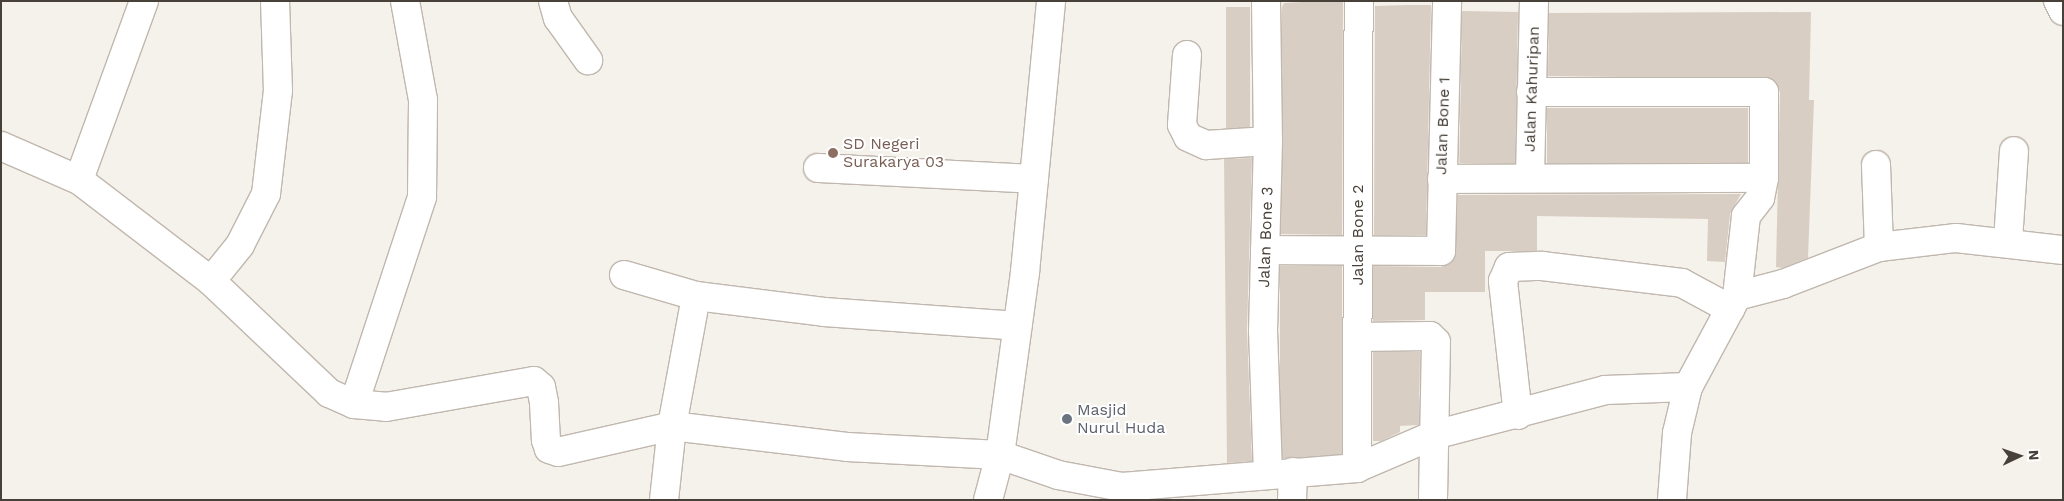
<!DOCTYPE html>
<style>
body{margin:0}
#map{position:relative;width:2064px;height:501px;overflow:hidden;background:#f5f1eb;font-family:"Work Sans",sans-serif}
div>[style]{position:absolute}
.building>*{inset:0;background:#d9cec4;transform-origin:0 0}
.roads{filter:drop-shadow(1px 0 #c0b7ae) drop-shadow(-1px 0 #c0b7ae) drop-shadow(0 1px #c0b7ae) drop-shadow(0 -1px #c0b7ae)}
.minor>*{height:28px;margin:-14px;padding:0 14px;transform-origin:14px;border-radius:14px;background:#fff}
.dots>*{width:14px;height:14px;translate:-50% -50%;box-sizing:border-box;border:2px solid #fff;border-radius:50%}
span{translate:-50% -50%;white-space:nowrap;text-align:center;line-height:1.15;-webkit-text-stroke:4px #fff;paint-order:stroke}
.street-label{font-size:16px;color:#484139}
.education-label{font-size:16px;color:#785e54}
.left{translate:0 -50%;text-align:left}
.worship-label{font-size:16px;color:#5b616d}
.frame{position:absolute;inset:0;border:2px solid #484139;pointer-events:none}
.north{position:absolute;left:1994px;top:431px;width:50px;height:50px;-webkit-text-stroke:4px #fff;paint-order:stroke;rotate:87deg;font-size:14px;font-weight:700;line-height:20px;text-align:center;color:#484139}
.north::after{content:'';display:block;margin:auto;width:18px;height:22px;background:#484139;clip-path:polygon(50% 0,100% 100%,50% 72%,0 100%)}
</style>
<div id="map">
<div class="building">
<div style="clip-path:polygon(1322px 1px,1343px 1px,1342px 235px,1281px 234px,1282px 7px,1284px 3px)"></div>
<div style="clip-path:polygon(1406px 5px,1431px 5px,1426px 235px,1374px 235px,1375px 6px)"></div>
<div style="left:1226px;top:7px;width:24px;height:121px"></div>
<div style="left:1462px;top:11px;width:56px;height:152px;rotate:1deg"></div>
<div style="clip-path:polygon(1811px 12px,1809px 100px,1814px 100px,1808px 258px,1782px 268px,1776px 267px,1780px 92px,1772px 79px,1548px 76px,1549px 13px)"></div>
<div style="left:1547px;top:108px;width:201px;height:55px"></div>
<div style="clip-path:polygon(1252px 158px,1247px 330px,1252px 461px,1227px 463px,1224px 159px)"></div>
<div style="clip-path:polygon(1741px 194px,1730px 214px,1725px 262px,1707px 261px,1708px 219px,1537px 216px,1537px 251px,1485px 251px,1485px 292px,1425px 292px,1425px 320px,1373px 321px,1373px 266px,1441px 267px,1454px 259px,1458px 195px)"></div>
<div style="left:1280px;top:266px;width:62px;height:192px"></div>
<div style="clip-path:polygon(1373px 352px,1420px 352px,1419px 425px,1400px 426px,1400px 432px,1381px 441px,1373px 441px)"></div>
</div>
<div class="roads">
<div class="minor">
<div style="left:144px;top:1px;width:190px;rotate:110deg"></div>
<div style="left:79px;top:180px;width:166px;rotate:37.4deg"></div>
<div style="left:211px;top:281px;width:163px;rotate:43.5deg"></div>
<div style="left:329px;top:393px;width:27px;rotate:24deg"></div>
<div style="left:354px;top:404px;width:32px;rotate:5deg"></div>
<div style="left:386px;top:407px;width:150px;rotate:-10deg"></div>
<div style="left:534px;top:381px;width:9px;rotate:41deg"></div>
<div style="left:541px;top:387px;width:16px;rotate:79deg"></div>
<div style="left:544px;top:403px;width:37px;rotate:87deg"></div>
<div style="left:546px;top:440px;width:9px;rotate:72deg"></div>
<div style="left:549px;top:449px;width:9px;rotate:18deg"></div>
<div style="left:558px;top:452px;width:117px;rotate:-12.8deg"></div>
<div style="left:672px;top:426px;width:176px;rotate:6.8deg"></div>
<div style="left:847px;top:447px;width:153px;rotate:3deg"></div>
<div style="left:1000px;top:455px;width:61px;rotate:19deg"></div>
<div style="left:1058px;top:475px;width:65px;rotate:10.6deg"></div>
<div style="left:1122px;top:487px;width:236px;rotate:-4.6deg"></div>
<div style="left:1357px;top:468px;width:84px;rotate:-23.2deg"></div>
<div style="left:1434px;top:435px;width:177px;rotate:-14.7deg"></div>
<div style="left:1605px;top:390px;width:83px;rotate:-2.1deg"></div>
<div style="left:553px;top:1px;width:18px;rotate:74deg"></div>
<div style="left:558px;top:18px;width:52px;rotate:54.5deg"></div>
<div style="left:1266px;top:1px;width:140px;rotate:89.2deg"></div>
<div style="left:1268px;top:141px;width:189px;rotate:91.5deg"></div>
<div style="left:1263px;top:330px;width:143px;rotate:88deg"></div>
<div style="left:2058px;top:1px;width:11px;rotate:63deg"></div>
<div style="left:1187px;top:55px;width:70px;rotate:94.1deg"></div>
<div style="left:1182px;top:125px;width:13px;rotate:63deg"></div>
<div style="left:1188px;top:137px;width:20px;rotate:24deg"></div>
<div style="left:1206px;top:145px;width:62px;rotate:-3.7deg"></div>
<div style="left:1531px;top:92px;width:233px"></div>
<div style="left:1764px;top:92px;width:86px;rotate:90deg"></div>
<div style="left:1764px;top:178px;width:20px;rotate:101deg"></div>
<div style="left:1760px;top:198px;width:23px;rotate:128deg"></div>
<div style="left:1746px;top:216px;width:81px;rotate:96.4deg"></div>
<div style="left:1px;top:146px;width:85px;rotate:23.6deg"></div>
<div style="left:1876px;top:165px;width:82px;rotate:87.9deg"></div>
<div style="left:818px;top:168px;width:216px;rotate:2.9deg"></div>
<div style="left:1530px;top:177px;width:176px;rotate:-88.7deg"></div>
<div style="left:1442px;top:179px;width:322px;rotate:-0.2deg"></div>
<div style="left:2008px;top:241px;width:90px;rotate:-86.2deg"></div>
<div style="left:1265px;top:250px;width:176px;rotate:0.3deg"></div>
<div style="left:1441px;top:251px;width:250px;rotate:-88.6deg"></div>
<div style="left:624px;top:275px;width:75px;rotate:16.3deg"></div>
<div style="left:696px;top:296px;width:129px;rotate:7.1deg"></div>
<div style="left:824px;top:312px;width:194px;rotate:4.1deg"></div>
<div style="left:211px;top:281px;width:46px;rotate:-51.1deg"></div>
<div style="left:240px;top:245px;width:57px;rotate:-63deg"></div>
<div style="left:266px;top:194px;width:104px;rotate:-83.4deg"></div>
<div style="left:278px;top:91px;width:90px;rotate:-91.9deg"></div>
<div style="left:1357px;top:337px;width:73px;rotate:-0.8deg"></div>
<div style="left:1430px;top:336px;width:8px;rotate:45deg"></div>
<div style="left:1436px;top:342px;width:158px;rotate:91.1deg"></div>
<div style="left:354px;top:404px;width:218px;rotate:-71.8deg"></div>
<div style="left:422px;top:197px;width:97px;rotate:-89.4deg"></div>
<div style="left:423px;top:100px;width:101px;rotate:-100.3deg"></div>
<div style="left:1518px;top:415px;width:135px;rotate:-96.4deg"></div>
<div style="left:1503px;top:281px;width:15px;rotate:-67deg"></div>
<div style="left:1509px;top:267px;width:33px;rotate:-2deg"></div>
<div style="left:1542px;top:266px;width:141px;rotate:6.9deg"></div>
<div style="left:1682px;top:283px;width:55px;rotate:28.4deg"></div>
<div style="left:1357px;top:468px;width:467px;rotate:-89.8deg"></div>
<div style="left:664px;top:500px;width:74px;rotate:-83.8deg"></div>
<div style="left:672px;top:426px;width:132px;rotate:-79.5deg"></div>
<div style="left:988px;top:500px;width:47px;rotate:-75.1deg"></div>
<div style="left:1000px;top:455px;width:185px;rotate:-82.2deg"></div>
<div style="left:1025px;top:272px;width:272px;rotate:-84.5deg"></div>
<div style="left:1292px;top:500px;width:28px;rotate:-88deg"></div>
<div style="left:1672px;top:500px;width:67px;rotate:-85.7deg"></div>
<div style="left:1677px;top:433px;width:47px;rotate:-76.6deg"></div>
<div style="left:1688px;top:387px;width:103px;rotate:-61.7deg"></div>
<div style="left:1737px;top:296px;width:48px;rotate:-14.6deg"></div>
<div style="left:1783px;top:284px;width:103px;rotate:-21.1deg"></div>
<div style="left:1879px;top:247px;width:78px;rotate:-6.7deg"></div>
<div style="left:1956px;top:238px;width:108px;rotate:6.4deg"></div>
</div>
</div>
<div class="dots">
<div style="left:833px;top:153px;background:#8d6e63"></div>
<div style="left:1067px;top:419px;background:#6b7280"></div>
</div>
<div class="street-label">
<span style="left:1532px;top:89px;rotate:-88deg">Jalan Kahuripan</span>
<span style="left:1443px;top:126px;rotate:-88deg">Jalan Bone 1</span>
<span style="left:1358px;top:235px;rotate:-90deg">Jalan Bone 2</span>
<span style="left:1266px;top:237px;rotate:-88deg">Jalan Bone 3</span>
</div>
<div class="education-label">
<span class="left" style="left:843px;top:153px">SD Negeri<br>Surakarya 03</span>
</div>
<div class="worship-label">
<span class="left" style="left:1077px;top:419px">Masjid<br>Nurul Huda</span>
</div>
<div class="frame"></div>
<div class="north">N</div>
</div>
